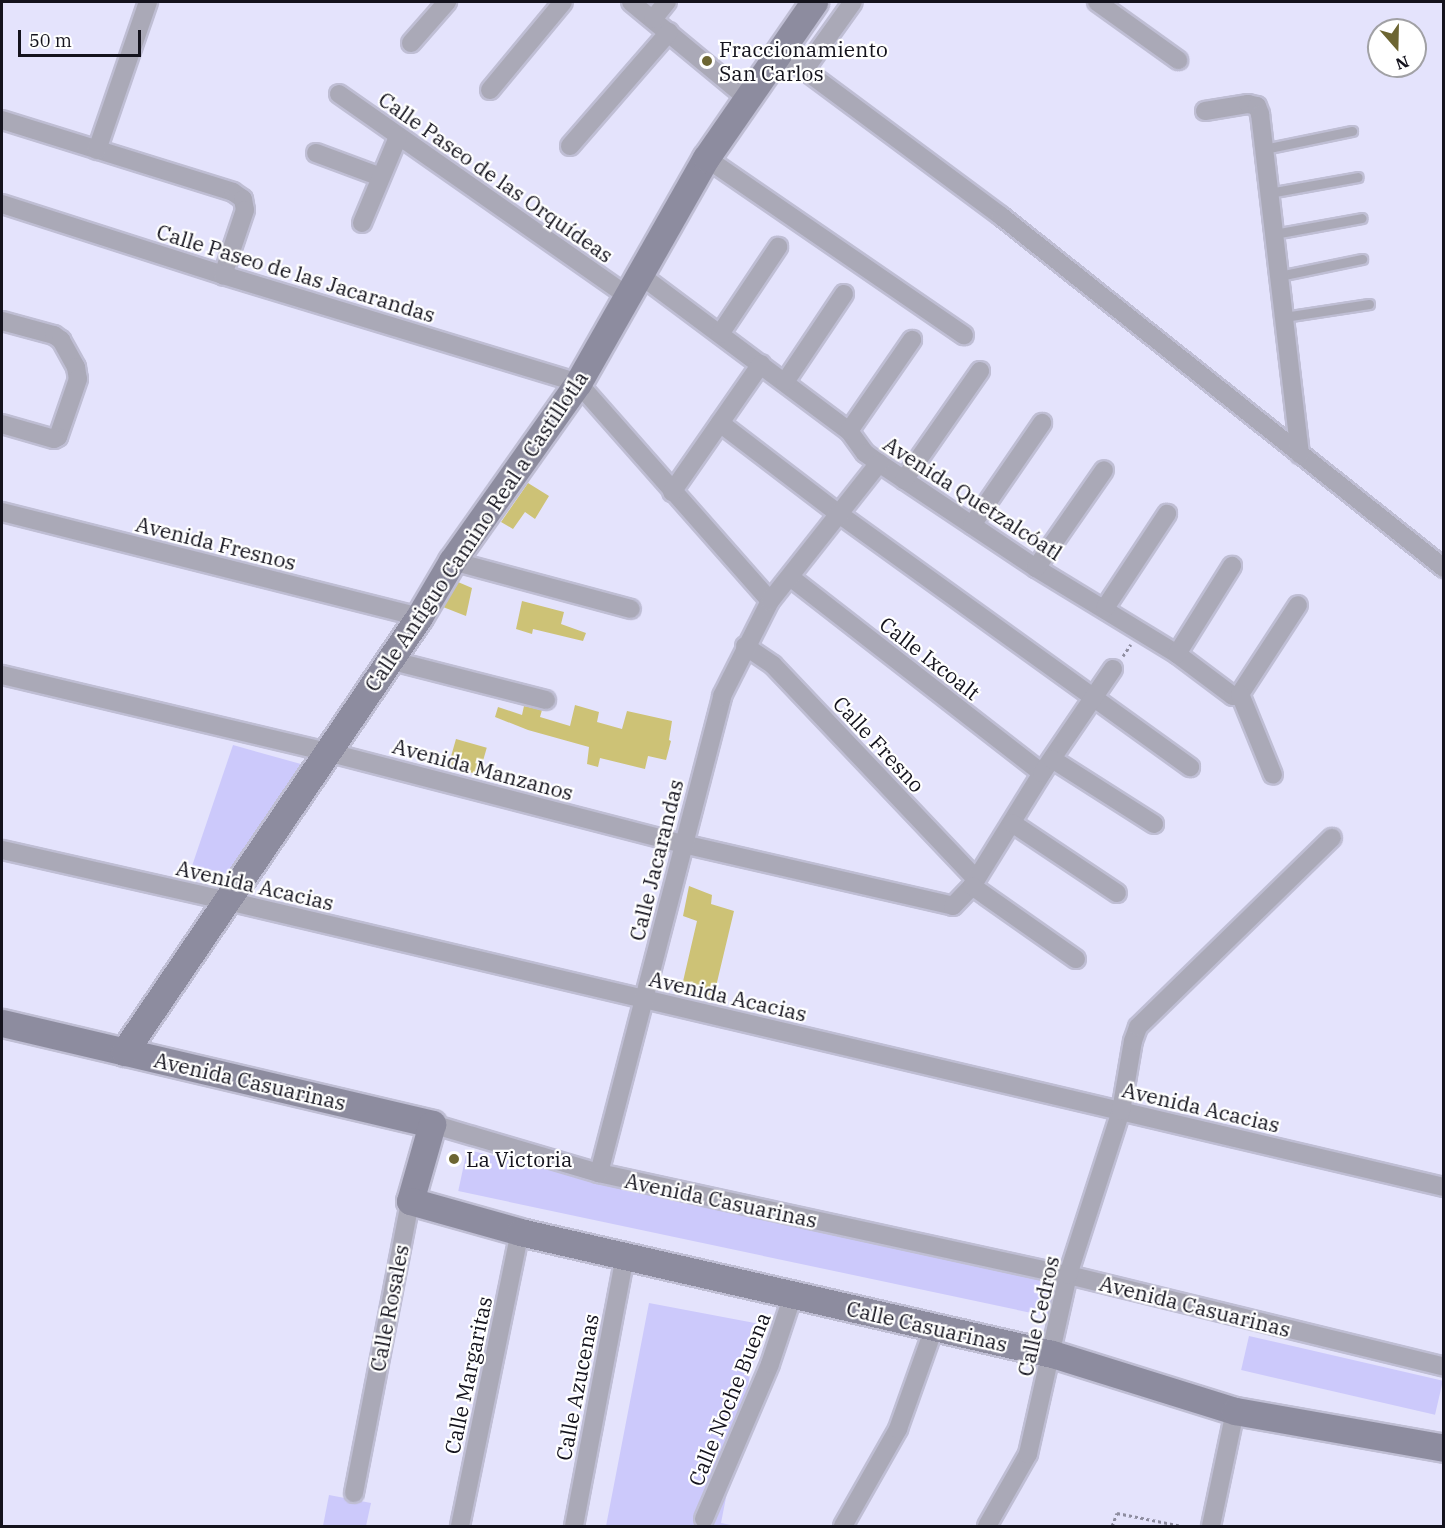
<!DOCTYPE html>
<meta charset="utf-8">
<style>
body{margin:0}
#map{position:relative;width:1445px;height:1528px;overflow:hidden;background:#e4e3fc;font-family:"IBM Plex Serif",serif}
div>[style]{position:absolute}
.green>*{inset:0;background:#ccc9fb;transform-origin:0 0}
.building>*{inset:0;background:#cdc276;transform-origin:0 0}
.path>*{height:3px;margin-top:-1.5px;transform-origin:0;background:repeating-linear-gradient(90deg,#8e8da0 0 3px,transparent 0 6px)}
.roads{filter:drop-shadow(2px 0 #bfbed4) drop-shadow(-2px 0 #bfbed4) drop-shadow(0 2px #bfbed4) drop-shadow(0 -2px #bfbed4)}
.lane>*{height:9px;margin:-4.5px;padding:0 4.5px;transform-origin:4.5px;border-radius:4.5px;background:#aaa9b7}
.street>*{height:18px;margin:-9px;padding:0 9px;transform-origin:9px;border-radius:9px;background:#aaa9b7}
.secondary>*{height:27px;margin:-13.5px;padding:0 13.5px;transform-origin:13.5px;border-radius:13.5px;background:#8d8c9f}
.dots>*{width:16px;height:16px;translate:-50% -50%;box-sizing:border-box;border:3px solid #fff;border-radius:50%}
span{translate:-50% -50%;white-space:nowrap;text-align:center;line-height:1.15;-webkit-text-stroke:4.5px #fff;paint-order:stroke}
.poi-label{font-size:21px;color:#14131d}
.left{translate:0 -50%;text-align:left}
.street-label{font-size:21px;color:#14131d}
.frame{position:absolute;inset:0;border:3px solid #14131d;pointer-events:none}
.north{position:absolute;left:1367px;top:18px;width:60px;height:60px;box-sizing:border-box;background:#fff;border:2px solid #a1a1a5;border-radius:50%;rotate:160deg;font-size:16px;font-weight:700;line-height:24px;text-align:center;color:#14131d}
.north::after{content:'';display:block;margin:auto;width:21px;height:27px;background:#6c6532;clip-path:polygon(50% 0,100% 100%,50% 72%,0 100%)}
.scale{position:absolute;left:18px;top:30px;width:123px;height:27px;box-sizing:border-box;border:3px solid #14131d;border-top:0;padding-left:8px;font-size:18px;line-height:21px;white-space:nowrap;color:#14131d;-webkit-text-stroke:4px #fff;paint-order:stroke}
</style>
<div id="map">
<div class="green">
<div style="clip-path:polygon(233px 745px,308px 766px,228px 876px,192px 866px)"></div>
<div style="left:467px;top:1150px;width:603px;height:42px;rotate:12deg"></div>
<div style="clip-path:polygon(649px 1303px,760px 1324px,721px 1523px,736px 1526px,606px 1526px)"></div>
<div style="left:1249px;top:1336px;width:199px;height:35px;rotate:13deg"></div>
<div style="clip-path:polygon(329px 1495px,371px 1503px,366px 1526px,323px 1526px)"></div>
</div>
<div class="building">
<div style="clip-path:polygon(528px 483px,549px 496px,535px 519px,525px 512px,513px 529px,501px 522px)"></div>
<div style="clip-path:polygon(458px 582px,472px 588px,466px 616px,443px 607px)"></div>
<div style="clip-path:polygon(522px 601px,564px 612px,561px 624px,586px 633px,583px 641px,533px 629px,532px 634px,516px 629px)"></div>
<div style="clip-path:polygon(575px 705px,599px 712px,597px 722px,622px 729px,627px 711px,672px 721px,669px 740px,671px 741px,666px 760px,648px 756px,645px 769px,600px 758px,598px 767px,587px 764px,589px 747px,528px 730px,495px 717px,498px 707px,522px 715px,524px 706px,542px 710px,540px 717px,570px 726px)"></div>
<div style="left:456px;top:739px;width:32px;height:28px;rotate:16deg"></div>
<div style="clip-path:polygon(689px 886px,712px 895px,711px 904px,734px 911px,713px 999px,681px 990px,697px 921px,683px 916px)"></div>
</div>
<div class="path">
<div style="left:1123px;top:656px;width:14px;rotate:-56deg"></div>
<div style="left:1112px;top:1526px;width:14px;rotate:-69deg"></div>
<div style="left:1117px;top:1513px;width:66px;rotate:11.3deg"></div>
</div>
<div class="roads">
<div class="lane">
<div style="left:1264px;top:149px;width:90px;rotate:-11.6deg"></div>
<div style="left:1269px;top:193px;width:90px;rotate:-10.2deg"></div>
<div style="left:1274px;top:234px;width:89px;rotate:-10.3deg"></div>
<div style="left:1279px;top:276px;width:85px;rotate:-11.6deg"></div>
<div style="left:1284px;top:317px;width:86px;rotate:-8.7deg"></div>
</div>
<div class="street">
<div style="left:631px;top:2px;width:149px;rotate:39.6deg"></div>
<div style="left:1097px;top:2px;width:100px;rotate:35.6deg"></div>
<div style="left:653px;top:19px;width:22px;rotate:-51deg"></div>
<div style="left:411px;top:43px;width:55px;rotate:-48.7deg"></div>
<div style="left:779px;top:51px;width:277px;rotate:36.6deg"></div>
<div style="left:1001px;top:216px;width:566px;rotate:38.47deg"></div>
<div style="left:805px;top:69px;width:82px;rotate:-54.4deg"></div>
<div style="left:490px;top:90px;width:114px;rotate:-50.3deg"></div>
<div style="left:339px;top:94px;width:352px;rotate:35deg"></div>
<div style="left:1205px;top:111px;width:44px;rotate:-9.2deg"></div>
<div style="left:1248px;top:104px;width:9px;rotate:13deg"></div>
<div style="left:1257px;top:106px;width:9px;rotate:69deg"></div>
<div style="left:1260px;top:114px;width:343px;rotate:83.3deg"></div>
<div style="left:2px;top:120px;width:242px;rotate:17.3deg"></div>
<div style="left:233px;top:192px;width:12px;rotate:35deg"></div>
<div style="left:243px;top:199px;width:11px;rotate:80deg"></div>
<div style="left:245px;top:210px;width:69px;rotate:108.7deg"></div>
<div style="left:570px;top:146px;width:151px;rotate:-49deg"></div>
<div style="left:97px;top:150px;width:157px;rotate:-71deg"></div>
<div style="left:316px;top:153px;width:69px;rotate:20.3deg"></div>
<div style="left:706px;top:158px;width:313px;rotate:34.5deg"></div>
<div style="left:2px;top:204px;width:232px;rotate:17.8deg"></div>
<div style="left:223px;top:275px;width:371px;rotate:16.9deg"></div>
<div style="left:578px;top:383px;width:290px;rotate:48.6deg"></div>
<div style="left:362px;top:223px;width:93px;rotate:-67.3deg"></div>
<div style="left:639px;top:274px;width:262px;rotate:36.8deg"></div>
<div style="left:849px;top:431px;width:27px;rotate:54deg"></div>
<div style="left:865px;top:453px;width:17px;rotate:36deg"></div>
<div style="left:879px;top:463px;width:189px;rotate:33.8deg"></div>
<div style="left:1036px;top:568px;width:165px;rotate:31.4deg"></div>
<div style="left:1177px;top:654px;width:70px;rotate:36.9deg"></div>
<div style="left:1233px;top:696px;width:7px;rotate:-16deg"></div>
<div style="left:2px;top:321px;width:54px;rotate:15.1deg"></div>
<div style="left:54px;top:335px;width:9px;rotate:36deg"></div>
<div style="left:61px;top:340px;width:31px;rotate:61deg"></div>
<div style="left:76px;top:367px;width:12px;rotate:81deg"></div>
<div style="left:78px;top:379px;width:61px;rotate:109deg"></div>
<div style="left:58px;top:437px;width:4px;rotate:153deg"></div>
<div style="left:54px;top:439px;width:54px;rotate:-163.9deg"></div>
<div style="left:720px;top:334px;width:105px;rotate:-56.3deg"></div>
<div style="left:785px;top:382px;width:106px;rotate:-56.2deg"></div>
<div style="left:720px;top:423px;width:150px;rotate:37.4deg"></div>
<div style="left:839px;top:514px;width:433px;rotate:35.8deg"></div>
<div style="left:849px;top:431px;width:111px;rotate:-55.3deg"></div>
<div style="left:904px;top:480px;width:133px;rotate:-55.1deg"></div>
<div style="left:672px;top:492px;width:156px;rotate:-55.2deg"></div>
<div style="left:2px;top:512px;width:430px;rotate:14.1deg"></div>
<div style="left:972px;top:525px;width:124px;rotate:-55.5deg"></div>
<div style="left:452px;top:561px;width:185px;rotate:15deg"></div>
<div style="left:1036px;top:568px;width:119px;rotate:-55.2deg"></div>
<div style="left:790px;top:577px;width:319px;rotate:37.9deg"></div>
<div style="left:1105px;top:608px;width:113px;rotate:-56.6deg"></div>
<div style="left:745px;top:646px;width:34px;rotate:34deg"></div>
<div style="left:773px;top:665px;width:295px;rotate:46.5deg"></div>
<div style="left:1177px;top:654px;width:104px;rotate:-58deg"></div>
<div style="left:389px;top:660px;width:162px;rotate:14.3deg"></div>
<div style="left:2px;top:675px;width:334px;rotate:13.3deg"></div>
<div style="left:327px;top:752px;width:368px;rotate:14.5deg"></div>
<div style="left:683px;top:844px;width:277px;rotate:12.9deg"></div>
<div style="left:953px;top:906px;width:28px;rotate:-46deg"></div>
<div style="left:972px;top:886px;width:133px;rotate:-58.2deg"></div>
<div style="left:1042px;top:773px;width:126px;rotate:-55.7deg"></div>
<div style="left:1240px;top:694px;width:106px;rotate:-56.9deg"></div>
<div style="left:1240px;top:694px;width:87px;rotate:67.8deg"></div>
<div style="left:1052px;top:759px;width:121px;rotate:32.5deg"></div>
<div style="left:1012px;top:823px;width:126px;rotate:33.7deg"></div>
<div style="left:2px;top:850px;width:232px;rotate:12.7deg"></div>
<div style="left:228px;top:901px;width:1249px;rotate:13.24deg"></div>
<div style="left:972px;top:886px;width:127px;rotate:35.1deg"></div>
<div style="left:432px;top:1124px;width:174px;rotate:16.4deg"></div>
<div style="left:599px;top:1173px;width:480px;rotate:12.3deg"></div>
<div style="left:1068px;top:1275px;width:387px;rotate:13.7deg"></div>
<div style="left:599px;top:1173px;width:493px;rotate:-75.5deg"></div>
<div style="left:722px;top:696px;width:106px;rotate:-63.2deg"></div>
<div style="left:770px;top:601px;width:176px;rotate:-51.7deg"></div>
<div style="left:354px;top:1493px;width:297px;rotate:-79.1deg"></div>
<div style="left:704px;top:1519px;width:168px;rotate:-66.9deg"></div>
<div style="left:770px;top:1364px;width:73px;rotate:-71.6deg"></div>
<div style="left:460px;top:1526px;width:300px;rotate:-78.5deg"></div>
<div style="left:574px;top:1526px;width:274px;rotate:-79.3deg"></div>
<div style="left:843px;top:1526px;width:112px;rotate:-60.4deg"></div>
<div style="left:898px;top:1429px;width:107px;rotate:-70.4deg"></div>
<div style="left:987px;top:1526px;width:83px;rotate:-60.3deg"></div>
<div style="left:1028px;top:1454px;width:183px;rotate:-77.4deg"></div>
<div style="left:1068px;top:1275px;width:172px;rotate:-72.1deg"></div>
<div style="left:1121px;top:1111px;width:71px;rotate:-80.3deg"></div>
<div style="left:1133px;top:1041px;width:15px;rotate:-70deg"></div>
<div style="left:1138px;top:1027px;width:271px;rotate:-44.3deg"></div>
<div style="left:1211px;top:1526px;width:117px;rotate:-78.2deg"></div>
</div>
<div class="secondary">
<div style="left:2px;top:1023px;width:442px;rotate:13.2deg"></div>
<div style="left:432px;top:1124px;width:80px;rotate:105.9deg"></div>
<div style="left:410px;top:1201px;width:114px;rotate:15.7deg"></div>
<div style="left:520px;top:1232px;width:546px;rotate:12.92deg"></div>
<div style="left:1052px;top:1354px;width:192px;rotate:17.3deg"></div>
<div style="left:1235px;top:1411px;width:212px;rotate:10deg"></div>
<div style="left:124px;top:1052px;width:526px;rotate:-55.86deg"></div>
<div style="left:419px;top:617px;width:65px;rotate:-59.5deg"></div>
<div style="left:452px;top:561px;width:218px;rotate:-54.7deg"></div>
<div style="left:578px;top:383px;width:259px;rotate:-60.4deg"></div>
<div style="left:706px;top:158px;width:190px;rotate:-55.3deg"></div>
</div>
</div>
<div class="dots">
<div style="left:707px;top:61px;background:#6c6532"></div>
<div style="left:454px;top:1159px;background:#6c6532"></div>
</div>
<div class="poi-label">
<span class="left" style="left:719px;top:61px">Fraccionamiento<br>San Carlos</span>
<span class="left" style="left:466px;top:1159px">La Victoria</span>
</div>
<div class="street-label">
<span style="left:496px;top:177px;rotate:35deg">Calle Paseo de las Orquídeas</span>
<span style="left:296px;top:273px;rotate:17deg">Calle Paseo de las Jacarandas</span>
<span style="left:973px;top:498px;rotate:33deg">Avenida Quetzalcóatl</span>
<span style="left:476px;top:531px;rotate:-56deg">Calle Antiguo Camino Real a Castillotla</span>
<span style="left:216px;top:543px;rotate:14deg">Avenida Fresnos</span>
<span style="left:930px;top:658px;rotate:38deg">Calle Ixcoalt</span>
<span style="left:879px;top:744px;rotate:47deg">Calle Fresno</span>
<span style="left:483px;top:769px;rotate:15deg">Avenida Manzanos</span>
<span style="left:656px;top:860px;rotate:-76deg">Calle Jacarandas</span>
<span style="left:255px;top:885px;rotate:13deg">Avenida Acacias</span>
<span style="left:728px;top:996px;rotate:13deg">Avenida Acacias</span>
<span style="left:250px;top:1081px;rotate:13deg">Avenida Casuarinas</span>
<span style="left:1201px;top:1107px;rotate:13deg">Avenida Acacias</span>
<span style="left:721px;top:1200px;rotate:12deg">Avenida Casuarinas</span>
<span style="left:1195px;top:1306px;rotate:14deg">Avenida Casuarinas</span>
<span style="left:389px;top:1308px;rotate:-79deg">Calle Rosales</span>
<span style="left:1038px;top:1316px;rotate:-77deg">Calle Cedros</span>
<span style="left:927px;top:1326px;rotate:13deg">Calle Casuarinas</span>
<span style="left:468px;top:1375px;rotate:-78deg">Calle Margaritas</span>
<span style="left:577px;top:1387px;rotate:-79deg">Calle Azucenas</span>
<span style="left:729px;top:1399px;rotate:-68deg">Calle Noche Buena</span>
</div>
<div class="frame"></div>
<div class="north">N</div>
<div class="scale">50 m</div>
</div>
